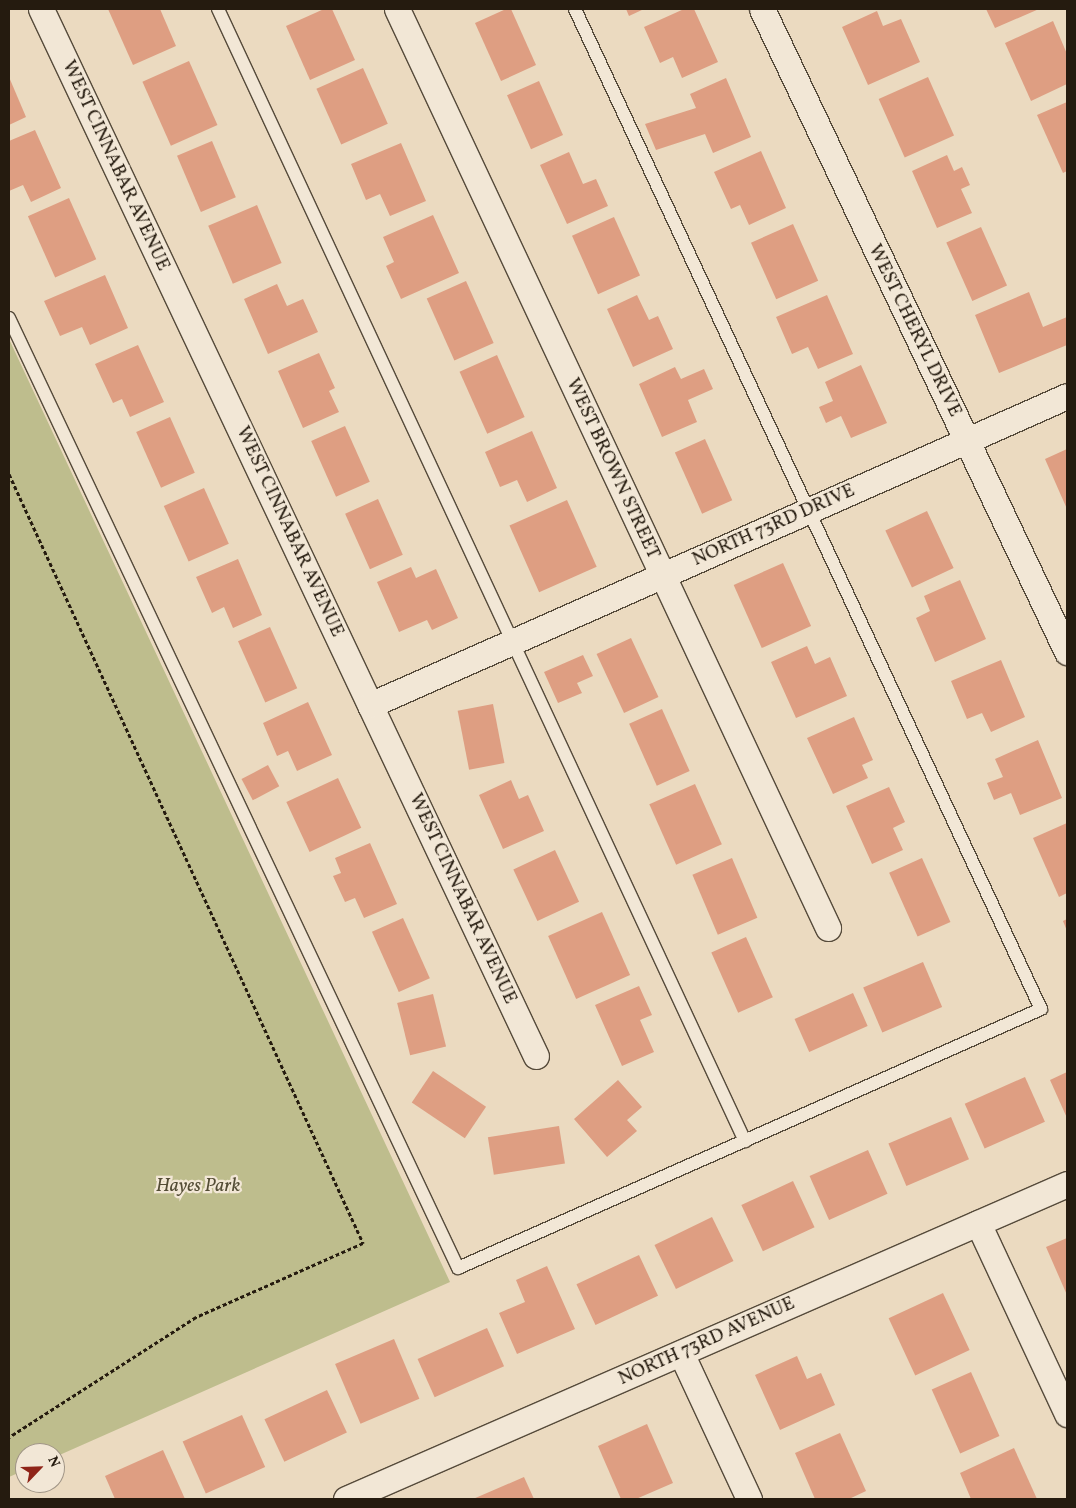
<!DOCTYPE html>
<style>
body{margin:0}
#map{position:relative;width:1076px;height:1508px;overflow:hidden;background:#ebdac0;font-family:Vollkorn,serif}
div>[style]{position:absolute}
.green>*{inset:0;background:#bebd8d}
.building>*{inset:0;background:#de9e82;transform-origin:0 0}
.path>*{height:3px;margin-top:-1.5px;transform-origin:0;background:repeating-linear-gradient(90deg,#251b0f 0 4px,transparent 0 6.5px)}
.roads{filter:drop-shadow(1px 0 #564b3b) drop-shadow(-1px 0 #564b3b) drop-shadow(0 1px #564b3b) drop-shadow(0 -1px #564b3b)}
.service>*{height:12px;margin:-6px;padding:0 6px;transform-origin:6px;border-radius:6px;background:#f2e7d6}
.minor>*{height:25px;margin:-12.5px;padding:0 12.5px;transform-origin:12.5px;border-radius:12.5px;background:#f2e7d6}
span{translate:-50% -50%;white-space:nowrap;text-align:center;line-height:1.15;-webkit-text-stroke:4.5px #f2e7d6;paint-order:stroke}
.street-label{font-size:19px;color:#251b0f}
.park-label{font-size:19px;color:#534c35;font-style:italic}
.frame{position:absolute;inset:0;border:10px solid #251b0f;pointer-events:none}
.north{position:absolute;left:15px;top:1443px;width:50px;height:50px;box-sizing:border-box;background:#f2e7d6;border:1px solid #a09586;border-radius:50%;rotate:66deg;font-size:14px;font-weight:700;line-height:20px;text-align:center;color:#251b0f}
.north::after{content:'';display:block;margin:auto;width:18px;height:22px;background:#8f2418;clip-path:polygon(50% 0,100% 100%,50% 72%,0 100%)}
</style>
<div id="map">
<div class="green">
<div style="clip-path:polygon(9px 339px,450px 1282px,55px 1457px,25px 1453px,25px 1470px,9px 1477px)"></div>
</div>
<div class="building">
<div style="clip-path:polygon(108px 9px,160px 9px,176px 46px,133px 65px)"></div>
<div style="clip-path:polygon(324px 9px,332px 9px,355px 60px,310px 80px,286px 26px)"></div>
<div style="clip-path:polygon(506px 9px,511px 9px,536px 65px,501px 81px,475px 23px)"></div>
<div style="clip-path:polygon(626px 9px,644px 9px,629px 16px)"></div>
<div style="clip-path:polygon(684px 9px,694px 9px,718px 62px,682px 78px,673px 57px,660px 63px,644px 27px)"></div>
<div style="clip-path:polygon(986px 9px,1039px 9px,995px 28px)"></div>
<div style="clip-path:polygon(877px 11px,883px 26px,901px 19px,920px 62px,868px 85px,842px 27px)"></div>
<div style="clip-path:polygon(1053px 21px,1067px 54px,1067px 84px,1031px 101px,1005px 43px)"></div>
<div style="left:189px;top:61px;width:70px;height:51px;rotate:66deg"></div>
<div style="left:363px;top:68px;width:61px;height:51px;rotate:66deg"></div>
<div style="clip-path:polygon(9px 77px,26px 117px,9px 125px)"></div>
<div style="left:928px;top:77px;width:64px;height:54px;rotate:66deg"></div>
<div style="clip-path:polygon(726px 78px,751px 137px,713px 153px,705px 134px,656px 150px,645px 124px,696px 108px,690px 94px)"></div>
<div style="left:539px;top:81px;width:59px;height:35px;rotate:66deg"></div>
<div style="clip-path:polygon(1067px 102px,1067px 171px,1063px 173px,1037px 115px)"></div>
<div style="clip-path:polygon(35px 130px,61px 188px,31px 202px,23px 185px,9px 191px,9px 141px)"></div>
<div style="left:212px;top:141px;width:61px;height:38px;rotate:67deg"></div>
<div style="clip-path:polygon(401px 143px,426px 201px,390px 216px,380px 194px,366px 200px,351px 164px)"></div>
<div style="clip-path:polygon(761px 151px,786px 208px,749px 225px,740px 205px,731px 209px,714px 172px)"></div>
<div style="clip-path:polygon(569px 152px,583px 184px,596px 179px,608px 206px,567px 224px,540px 165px)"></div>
<div style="clip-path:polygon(947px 155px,954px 171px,962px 167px,970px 185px,961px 189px,972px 213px,937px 228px,912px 171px)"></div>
<div style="left:69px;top:198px;width:67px;height:45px;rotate:66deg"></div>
<div style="left:257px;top:205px;width:63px;height:53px;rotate:67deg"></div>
<div style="clip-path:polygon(433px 215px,459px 273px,401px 299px,386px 266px,394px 262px,383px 237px)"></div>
<div style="left:614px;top:217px;width:64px;height:46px;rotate:66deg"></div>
<div style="left:793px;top:224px;width:62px;height:46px;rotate:66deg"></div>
<div style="left:981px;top:227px;width:64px;height:38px;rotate:66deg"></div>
<div style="clip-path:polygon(105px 275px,128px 328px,90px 345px,82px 327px,60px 336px,44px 301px)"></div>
<div style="left:466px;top:281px;width:68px;height:43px;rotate:66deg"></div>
<div style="clip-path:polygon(277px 284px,287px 306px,303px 299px,318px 332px,268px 354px,244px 299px)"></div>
<div style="clip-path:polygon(1029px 292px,1043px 327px,1067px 317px,1067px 345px,999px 373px,975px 315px)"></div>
<div style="clip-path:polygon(637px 295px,649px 320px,658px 316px,673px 349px,633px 367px,607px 309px)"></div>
<div style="clip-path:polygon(827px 295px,853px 354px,818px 369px,808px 347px,792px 354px,776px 317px)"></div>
<div style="clip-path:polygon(138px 345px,164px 402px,130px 417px,122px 399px,113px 403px,95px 364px)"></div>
<div style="clip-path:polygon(319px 353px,335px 388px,329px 391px,339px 412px,303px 428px,278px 371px)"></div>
<div style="left:497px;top:355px;width:68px;height:41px;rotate:66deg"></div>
<div style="clip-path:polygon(861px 365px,887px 423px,851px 438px,841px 416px,826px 423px,819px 407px,833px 401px,825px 382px)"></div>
<div style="clip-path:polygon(675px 367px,681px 379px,704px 369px,713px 389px,688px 400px,697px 422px,662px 437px,639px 384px)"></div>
<div style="left:170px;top:417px;width:61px;height:37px;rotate:66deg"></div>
<div style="left:345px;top:426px;width:61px;height:37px;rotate:66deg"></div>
<div style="clip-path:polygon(532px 431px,557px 488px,527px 502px,517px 480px,500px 487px,485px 452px)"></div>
<div style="left:705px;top:439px;width:67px;height:33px;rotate:66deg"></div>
<div style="clip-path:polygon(1067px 449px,1067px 509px,1045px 459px)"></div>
<div style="left:204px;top:488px;width:61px;height:44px;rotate:66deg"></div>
<div style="left:378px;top:499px;width:61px;height:36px;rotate:66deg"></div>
<div style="left:567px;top:500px;width:73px;height:63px;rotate:66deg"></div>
<div style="left:927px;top:511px;width:63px;height:46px;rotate:65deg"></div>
<div style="clip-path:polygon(238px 559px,262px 615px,233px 628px,224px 607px,212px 613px,196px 577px)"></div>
<div style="left:783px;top:563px;width:69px;height:54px;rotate:66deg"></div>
<div style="clip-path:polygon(411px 567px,416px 578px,436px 569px,458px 618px,432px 630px,427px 620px,399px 632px,377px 582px)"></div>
<div style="clip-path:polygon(960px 580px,986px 639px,935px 662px,916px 618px,930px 611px,924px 596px)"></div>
<div style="left:270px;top:627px;width:67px;height:35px;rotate:66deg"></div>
<div style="left:631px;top:638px;width:65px;height:38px;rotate:65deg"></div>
<div style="clip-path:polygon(807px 646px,815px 664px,830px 657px,847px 696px,796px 718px,771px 662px)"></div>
<div style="clip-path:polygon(583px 655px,593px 676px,577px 683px,582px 693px,558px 703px,544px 672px)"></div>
<div style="clip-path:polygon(1001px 660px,1025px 717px,991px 732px,982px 713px,967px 719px,951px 681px)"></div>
<div style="clip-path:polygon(308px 702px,332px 755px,297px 771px,288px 751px,277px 756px,263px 723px)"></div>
<div style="left:493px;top:704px;width:60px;height:36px;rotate:79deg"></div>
<div style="left:662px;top:709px;width:68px;height:36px;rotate:66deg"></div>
<div style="clip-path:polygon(854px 717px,873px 760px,862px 765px,868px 778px,833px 794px,807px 738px)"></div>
<div style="clip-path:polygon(1038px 740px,1062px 798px,1020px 815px,1011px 793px,994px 800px,987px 783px,1003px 777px,995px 759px)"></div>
<div style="left:268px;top:765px;width:24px;height:30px;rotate:62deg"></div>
<div style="left:338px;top:778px;width:55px;height:57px;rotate:65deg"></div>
<div style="clip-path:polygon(511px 780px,519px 799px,528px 795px,544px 831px,503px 849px,479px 795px)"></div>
<div style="left:695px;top:784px;width:66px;height:50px;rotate:66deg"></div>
<div style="clip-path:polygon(889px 787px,905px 822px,893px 828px,903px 850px,872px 864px,846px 806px)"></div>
<div style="clip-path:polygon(1067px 823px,1067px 893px,1059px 897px,1033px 838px)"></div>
<div style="clip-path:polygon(370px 843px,397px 904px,364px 918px,355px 898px,345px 902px,333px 876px,341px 873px,335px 858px)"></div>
<div style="left:555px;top:850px;width:57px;height:46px;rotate:65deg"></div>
<div style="left:732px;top:858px;width:65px;height:43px;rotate:67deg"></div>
<div style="left:922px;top:858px;width:70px;height:36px;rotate:66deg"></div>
<div style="left:602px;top:912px;width:69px;height:59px;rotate:66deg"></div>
<div style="left:403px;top:918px;width:66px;height:34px;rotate:66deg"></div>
<div style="clip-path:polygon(1067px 919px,1067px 931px,1063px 921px)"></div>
<div style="left:746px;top:937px;width:66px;height:38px;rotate:66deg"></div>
<div style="left:923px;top:962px;width:49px;height:65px;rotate:67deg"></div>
<div style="clip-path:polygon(639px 986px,652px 1015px,640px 1020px,654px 1052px,622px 1066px,595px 1005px)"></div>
<div style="left:853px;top:993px;width:36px;height:64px;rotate:66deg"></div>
<div style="left:433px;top:994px;width:54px;height:37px;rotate:76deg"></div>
<div style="left:433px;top:1071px;width:64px;height:38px;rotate:34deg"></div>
<div style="clip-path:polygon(1067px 1072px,1067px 1118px,1050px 1080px)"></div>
<div style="left:1025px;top:1077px;width:49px;height:66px;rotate:66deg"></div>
<div style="clip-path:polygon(618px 1080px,642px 1107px,627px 1120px,637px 1131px,607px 1157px,574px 1119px)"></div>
<div style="left:951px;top:1117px;width:46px;height:68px;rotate:67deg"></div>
<div style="left:559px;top:1126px;width:38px;height:72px;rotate:81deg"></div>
<div style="left:868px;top:1150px;width:48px;height:64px;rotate:66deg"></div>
<div style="left:793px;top:1181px;width:51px;height:57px;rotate:65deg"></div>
<div style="left:712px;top:1217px;width:49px;height:64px;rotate:64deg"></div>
<div style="clip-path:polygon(1067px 1238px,1067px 1295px,1046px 1247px)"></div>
<div style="left:639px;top:1255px;width:45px;height:69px;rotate:65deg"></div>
<div style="clip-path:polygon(547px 1266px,575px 1329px,517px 1354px,499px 1313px,525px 1302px,516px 1280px)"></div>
<div style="left:943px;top:1293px;width:63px;height:60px;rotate:65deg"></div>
<div style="left:487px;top:1328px;width:42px;height:76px;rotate:66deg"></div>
<div style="left:394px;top:1339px;width:65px;height:64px;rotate:67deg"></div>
<div style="clip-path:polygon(797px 1356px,807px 1379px,821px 1373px,835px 1405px,780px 1430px,755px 1375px)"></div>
<div style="left:971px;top:1372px;width:70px;height:43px;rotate:66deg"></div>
<div style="left:327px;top:1390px;width:47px;height:69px;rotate:65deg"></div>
<div style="left:242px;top:1415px;width:57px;height:65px;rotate:66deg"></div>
<div style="clip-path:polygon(647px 1424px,673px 1483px,636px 1499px,621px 1499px,598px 1446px)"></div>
<div style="clip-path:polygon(840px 1433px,866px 1491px,849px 1499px,815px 1499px,795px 1453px)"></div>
<div style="clip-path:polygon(1014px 1448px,1037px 1499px,971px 1499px,960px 1473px)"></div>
<div style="clip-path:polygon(163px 1450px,185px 1499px,115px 1499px,105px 1476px)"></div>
<div style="clip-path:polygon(524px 1477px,534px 1499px,473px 1499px)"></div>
</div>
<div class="path">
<div style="left:9px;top:474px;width:847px;rotate:65.28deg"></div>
<div style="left:363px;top:1243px;width:183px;rotate:156.1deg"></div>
<div style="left:196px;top:1317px;width:222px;rotate:147.3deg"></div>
</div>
<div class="roads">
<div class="service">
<div style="left:218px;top:9px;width:1249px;rotate:65.04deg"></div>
<div style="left:9px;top:318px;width:1051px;rotate:64.7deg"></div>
<div style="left:458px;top:1268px;width:638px;rotate:-23.95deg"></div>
<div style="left:1041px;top:1009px;width:1103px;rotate:-114.99deg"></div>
</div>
<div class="minor">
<div style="left:41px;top:9px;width:1158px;rotate:64.7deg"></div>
<div style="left:397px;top:9px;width:1015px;rotate:64.87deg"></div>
<div style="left:762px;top:9px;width:712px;rotate:64.62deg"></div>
<div style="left:370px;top:705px;width:762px;rotate:-23.91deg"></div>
<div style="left:978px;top:1223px;width:211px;rotate:65deg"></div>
<div style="left:681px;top:1353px;width:161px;rotate:65deg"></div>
<div style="left:346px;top:1499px;width:787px;rotate:-23.6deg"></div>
</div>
</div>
<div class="street-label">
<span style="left:115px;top:166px;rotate:65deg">WEST CINNABAR AVENUE</span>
<span style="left:914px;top:331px;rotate:64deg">WEST CHERYL DRIVE</span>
<span style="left:612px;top:469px;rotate:65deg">WEST BROWN STREET</span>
<span style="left:774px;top:526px;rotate:-24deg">NORTH 73RD DRIVE</span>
<span style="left:289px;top:532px;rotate:65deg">WEST CINNABAR AVENUE</span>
<span style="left:462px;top:899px;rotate:65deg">WEST CINNABAR AVENUE</span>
<span style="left:707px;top:1342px;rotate:-24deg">NORTH 73RD AVENUE</span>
</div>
<div class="park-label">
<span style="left:198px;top:1187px">Hayes Park</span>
</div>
<div class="frame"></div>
<div class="north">N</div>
</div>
